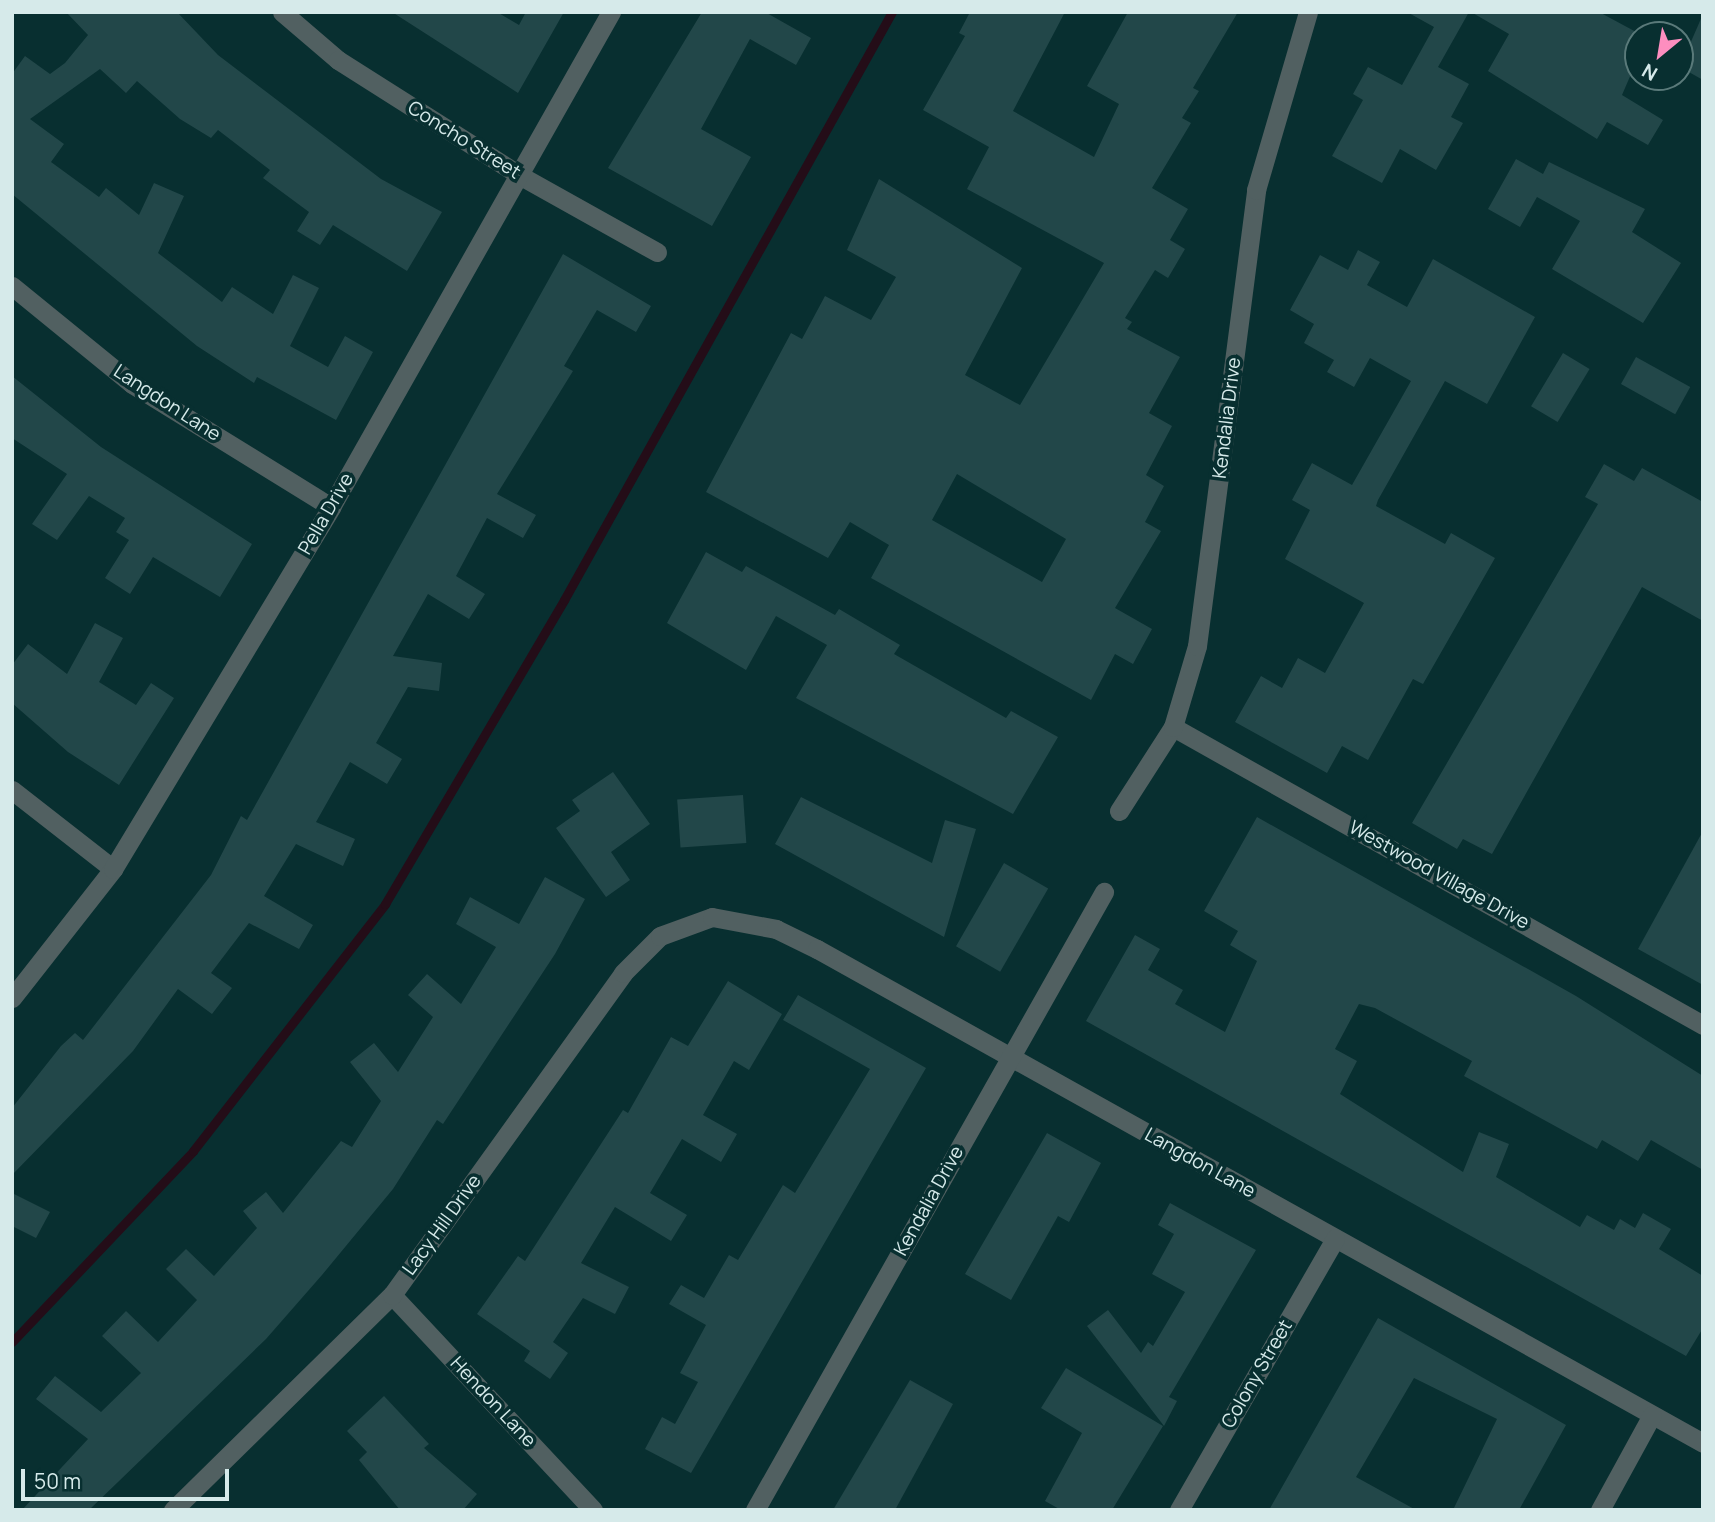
<!DOCTYPE html>
<style>
body{margin:0}
#map{position:relative;width:1715px;height:1522px;overflow:hidden;background:#082f30;font-family:Manrope,sans-serif}
div>[style]{position:absolute}
.stream>*{height:9px;margin:-4.5px;padding:0 4.5px;transform-origin:4.5px;border-radius:4.5px;background:#240d18}
.building>*{inset:0;background:#224749;transform-origin:0 0}
.minor>*{height:19px;margin:-9.5px;padding:0 9.5px;transform-origin:9.5px;border-radius:9.5px;background:#516061}
span{translate:-50% -50%;white-space:nowrap;text-align:center;line-height:1.15;-webkit-text-stroke:7px #082f30;paint-order:stroke}
.street-label{font-size:19px;color:#d6eaea}
.frame{position:absolute;inset:0;border:14px solid #d6eaea;pointer-events:none}
.north{position:absolute;left:1624px;top:21px;width:70px;height:70px;box-sizing:border-box;background:#082f30;border:2px solid #5a7a7a;border-radius:50%;rotate:210deg;font-size:19px;font-weight:700;line-height:28px;text-align:center;color:#d6eaea}
.north::after{content:'';display:block;margin:auto;width:24px;height:32px;background:#fd8ebf;clip-path:polygon(50% 0,100% 100%,50% 72%,0 100%)}
.scale{position:absolute;left:21px;top:1469px;width:208px;height:32px;box-sizing:border-box;border:4px solid #d6eaea;border-top:0;padding-left:9px;font-size:21px;line-height:24px;white-space:nowrap;color:#d6eaea;-webkit-text-stroke:5px #082f30;paint-order:stroke}
</style>
<div id="map">
<div class="stream">
<div style="left:12px;top:1342px;width:263px;rotate:-46.5deg"></div>
<div style="left:193px;top:1151px;width:313px;rotate:-52.1deg"></div>
<div style="left:385px;top:904px;width:353px;rotate:-59.5deg"></div>
<div style="left:564px;top:600px;width:673px;rotate:-60.85deg"></div>
</div>
<div class="building">
<div style="clip-path:polygon(66px 12px,177px 12px,218px 55px,381px 179px,442px 212px,407px 271px,333px 225px,320px 245px,297px 231px,309px 212px,263px 178px,270px 170px,218px 130px,211px 138px,180px 119px,137px 81px,126px 93px,100px 69px,30px 119px,64px 144px,51px 162px,99px 197px,106px 188px,139px 215px,154px 183px,184px 196px,158px 253px,222px 302px,232px 287px,273px 314px,293px 275px,319px 288px,290px 346px,328px 367px,345px 336px,373px 352px,336px 420px,257px 377px,254px 383px,197px 346px,12px 194px,12px 74px,25px 56px,50px 74px,65px 63px,88px 35px)"></div>
<div style="clip-path:polygon(392px 12px,497px 12px,519px 25px,526px 12px,564px 12px,518px 93px)"></div>
<div style="clip-path:polygon(702px 12px,765px 12px,811px 38px,796px 65px,750px 39px,701px 129px,751px 157px,712px 226px,608px 168px)"></div>
<div style="clip-path:polygon(evenodd,970px 12px,1065px 12px,1013px 111px,1094px 157px,1119px 104px,1087px 86px,1128px 12px,1238px 12px,1193px 88px,1199px 91px,1182px 118px,1191px 123px,1152px 188px,1188px 209px,1170px 240px,1185px 249px,1168px 278px,1155px 270px,1125px 318px,1132px 322px,1127px 329px,1180px 357px,1149px 413px,1172px 426px,1146px 475px,1164px 486px,1145px 522px,1161px 531px,1115px 608px,1152px 629px,1133px 664px,1115px 654px,1091px 700px,871px 578px,889px 545px,850px 522px,828px 558px,706px 492px,791px 333px,802px 339px,825px 296px,871px 320px,896px 277px,847px 250px,879px 179px,1022px 268px,965px 375px,1020px 405px,1104px 263px,967px 189px,989px 147px,923px 110px,965px 36px,959px 33px,970px 12px,957px 474px,1066px 539px,1042px 582px,932px 520px,957px 474px)"></div>
<div style="clip-path:polygon(1407px 12px,1469px 12px,1438px 67px,1469px 84px,1451px 117px,1463px 123px,1436px 170px,1400px 149px,1382px 183px,1332px 156px,1363px 100px,1353px 94px,1368px 67px,1402px 85px,1434px 27px)"></div>
<div style="clip-path:polygon(1471px 12px,1599px 12px,1638px 33px,1638px 58px,1622px 95px,1663px 120px,1648px 145px,1607px 122px,1597px 139px,1488px 71px,1509px 34px)"></div>
<div style="clip-path:polygon(1703px 14px,1703px 80px,1680px 67px)"></div>
<div style="clip-path:polygon(1516px 159px,1543px 174px,1549px 162px,1645px 209px,1632px 232px,1681px 263px,1643px 323px,1552px 269px,1580px 221px,1537px 197px,1520px 227px,1488px 209px)"></div>
<div style="clip-path:polygon(1358px 250px,1380px 262px,1367px 285px,1407px 307px,1433px 259px,1535px 317px,1487px 404px,1445px 381px,1378px 500px,1376px 506px,1445px 544px,1451px 533px,1495px 558px,1423px 684px,1413px 679px,1368px 760px,1342px 746px,1327px 773px,1235px 722px,1261px 676px,1282px 688px,1298px 658px,1325px 673px,1364px 603px,1285px 559px,1310px 510px,1292px 500px,1312px 463px,1352px 485px,1411px 381px,1370px 358px,1354px 387px,1327px 372px,1334px 360px,1304px 343px,1314px 324px,1290px 310px,1320px 255px,1348px 270px)"></div>
<div style="clip-path:polygon(563px 254px,651px 306px,636px 332px,597px 310px,564px 366px,573px 371px,497px 494px,536px 515px,523px 538px,487px 518px,456px 576px,485px 594px,469px 619px,428px 594px,393px 656px,442px 663px,439px 691px,408px 687px,376px 743px,402px 759px,387px 784px,350px 762px,316px 822px,355px 839px,343px 866px,296px 844px,264px 896px,313px 925px,299px 949px,249px 923px,211px 973px,232px 988px,212px 1014px,178px 989px,133px 1051px,12px 1175px,12px 1108px,61px 1046px,75px 1033px,83px 1040px,211px 875px,241px 816px,247px 820px)"></div>
<div style="left:1563px;top:353px;width:31px;height:62px;rotate:31deg"></div>
<div style="left:1636px;top:357px;width:62px;height:31px;rotate:29deg"></div>
<div style="clip-path:polygon(12px 376px,101px 447px,252px 544px,220px 597px,153px 557px,130px 594px,105px 578px,129px 540px,116px 532px,125px 518px,89px 496px,57px 540px,32px 524px,67px 474px,12px 438px)"></div>
<div style="clip-path:polygon(1604px 464px,1634px 481px,1642px 468px,1703px 502px,1703px 621px,1642px 587px,1492px 854px,1463px 839px,1457px 849px,1412px 823px,1598px 504px,1585px 497px)"></div>
<div style="clip-path:polygon(706px 552px,742px 572px,746px 566px,835px 615px,839px 609px,900px 645px,894px 654px,1006px 718px,1011px 711px,1058px 737px,1013px 814px,796px 698px,827px 645px,776px 616px,746px 670px,667px 623px)"></div>
<div style="clip-path:polygon(95px 623px,123px 638px,99px 682px,136px 705px,151px 683px,174px 698px,119px 785px,68px 752px,12px 703px,12px 665px,28px 644px,67px 674px)"></div>
<div style="clip-path:polygon(613px 772px,650px 824px,611px 852px,630px 880px,606px 897px,556px 828px,580px 811px,572px 800px)"></div>
<div style="left:743px;top:795px;width:48px;height:66px;rotate:86deg"></div>
<div style="clip-path:polygon(801px 797px,932px 863px,945px 820px,976px 829px,944px 937px,775px 844px)"></div>
<div style="clip-path:polygon(1257px 817px,1576px 996px,1703px 1076px,1703px 1170px,1651px 1140px,1638px 1161px,1602px 1140px,1597px 1149px,1464px 1076px,1472px 1061px,1375px 1008px,1359px 1004px,1335px 1049px,1357px 1061px,1340px 1094px,1463px 1172px,1479px 1132px,1509px 1144px,1496px 1177px,1580px 1227px,1587px 1215px,1614px 1230px,1620px 1219px,1635px 1228px,1643px 1213px,1671px 1229px,1659px 1249px,1703px 1276px,1703px 1328px,1686px 1356px,1086px 1021px,1135px 935px,1160px 949px,1148px 970px,1183px 990px,1175px 1004px,1225px 1032px,1257px 961px,1230px 945px,1238px 931px,1204px 911px)"></div>
<div style="clip-path:polygon(1703px 831px,1703px 985px,1638px 949px)"></div>
<div style="left:1004px;top:863px;width:51px;height:96px;rotate:30deg"></div>
<div style="clip-path:polygon(545px 877px,585px 899px,555px 954px,443px 1124px,437px 1120px,393px 1189px,322px 1275px,266px 1339px,89px 1510px,22px 1510px,88px 1439px,36px 1399px,55px 1376px,101px 1412px,141px 1373px,102px 1336px,126px 1311px,158px 1342px,197px 1300px,166px 1269px,186px 1249px,214px 1276px,257px 1228px,243px 1211px,266px 1192px,283px 1213px,341px 1141px,352px 1147px,381px 1101px,350px 1062px,374px 1043px,398px 1072px,433px 1017px,408px 995px,427px 974px,461px 1004px,496px 947px,456px 924px,470px 897px,519px 924px)"></div>
<div style="clip-path:polygon(728px 981px,782px 1014px,749px 1070px,734px 1061px,703px 1115px,737px 1134px,721px 1162px,682px 1139px,650px 1193px,687px 1215px,671px 1241px,615px 1207px,581px 1263px,629px 1287px,615px 1314px,583px 1298px,553px 1342px,568px 1353px,550px 1379px,524px 1361px,530px 1351px,477px 1314px,518px 1256px,525px 1261px,623px 1110px,628px 1113px,671px 1037px,688px 1046px)"></div>
<div style="clip-path:polygon(798px 995px,926px 1068px,691px 1473px,645px 1449px,662px 1417px,675px 1424px,698px 1382px,680px 1373px,706px 1325px,669px 1304px,681px 1285px,704px 1298px,729px 1255px,738px 1260px,783px 1185px,795px 1193px,870px 1069px,783px 1020px)"></div>
<div style="clip-path:polygon(1047px 1133px,1101px 1163px,1069px 1222px,1058px 1216px,1011px 1300px,965px 1274px)"></div>
<div style="clip-path:polygon(12px 1193px,50px 1212px,36px 1238px,12px 1226px)"></div>
<div style="clip-path:polygon(1170px 1203px,1256px 1250px,1169px 1397px,1177px 1401px,1164px 1426px,1087px 1326px,1108px 1310px,1141px 1353px,1148px 1342px,1153px 1346px,1185px 1292px,1152px 1274px,1174px 1234px,1158px 1225px)"></div>
<div style="clip-path:polygon(1378px 1318px,1566px 1425px,1519px 1510px,1453px 1510px,1497px 1419px,1414px 1378px,1356px 1477px,1416px 1510px,1269px 1510px)"></div>
<div style="clip-path:polygon(1066px 1368px,1163px 1426px,1112px 1510px,1061px 1510px,1045px 1501px,1082px 1433px,1041px 1408px)"></div>
<div style="clip-path:polygon(910px 1380px,953px 1404px,895px 1510px,833px 1510px)"></div>
<div style="clip-path:polygon(384px 1396px,429px 1444px,424px 1448px,477px 1494px,463px 1510px,400px 1510px,359px 1460px,367px 1452px,347px 1431px)"></div>
</div>
<div class="minor">
<div style="left:282px;top:12px;width:74px;rotate:40.6deg"></div>
<div style="left:338px;top:60px;width:214px;rotate:32.4deg"></div>
<div style="left:519px;top:175px;width:158px;rotate:29.2deg"></div>
<div style="left:12px;top:286px;width:155px;rotate:39.2deg"></div>
<div style="left:132px;top:384px;width:234px;rotate:31.7deg"></div>
<div style="left:1173px;top:727px;width:608px;rotate:29.35deg"></div>
<div style="left:12px;top:790px;width:128px;rotate:38deg"></div>
<div style="left:1119px;top:811px;width:100px;rotate:-57.3deg"></div>
<div style="left:1173px;top:727px;width:84px;rotate:-73.5deg"></div>
<div style="left:1197px;top:646px;width:460px;rotate:-82.6deg"></div>
<div style="left:1256px;top:190px;width:185px;rotate:-73.7deg"></div>
<div style="left:12px;top:998px;width:164px;rotate:-51.9deg"></div>
<div style="left:113px;top:869px;width:423px;rotate:-58.9deg"></div>
<div style="left:331px;top:507px;width:569px;rotate:-60.51deg"></div>
<div style="left:392px;top:1295px;width:294px;rotate:46.9deg"></div>
<div style="left:173px;top:1510px;width:307px;rotate:-44.5deg"></div>
<div style="left:392px;top:1295px;width:396px;rotate:-54.3deg"></div>
<div style="left:623px;top:973px;width:52px;rotate:-45deg"></div>
<div style="left:660px;top:936px;width:55px;rotate:-20.1deg"></div>
<div style="left:712px;top:917px;width:65px;rotate:10.6deg"></div>
<div style="left:776px;top:929px;width:46px;rotate:26deg"></div>
<div style="left:817px;top:949px;width:1014px;rotate:29.14deg"></div>
<div style="left:755px;top:1510px;width:710px;rotate:-60.55deg"></div>
<div style="left:1179px;top:1510px;width:313px;rotate:-60.1deg"></div>
<div style="left:1600px;top:1510px;width:108px;rotate:-61.3deg"></div>
</div>
<div class="street-label">
<span style="left:464px;top:140px;rotate:32deg">Concho Street</span>
<span style="left:167px;top:403px;rotate:33deg">Langdon Lane</span>
<span style="left:1227px;top:418px;rotate:-83deg">Kendalia Drive</span>
<span style="left:326px;top:514px;rotate:-60deg">Pella Drive</span>
<span style="left:1439px;top:875px;rotate:29deg">Westwood Village Drive</span>
<span style="left:1200px;top:1163px;rotate:29deg">Langdon Lane</span>
<span style="left:929px;top:1201px;rotate:-61deg">Kendalia Drive</span>
<span style="left:442px;top:1225px;rotate:-54deg">Lacy Hill Drive</span>
<span style="left:1257px;top:1374px;rotate:-60deg">Colony Street</span>
<span style="left:493px;top:1402px;rotate:47deg">Hendon Lane</span>
</div>
<div class="frame"></div>
<div class="north">N</div>
<div class="scale">50 m</div>
</div>
